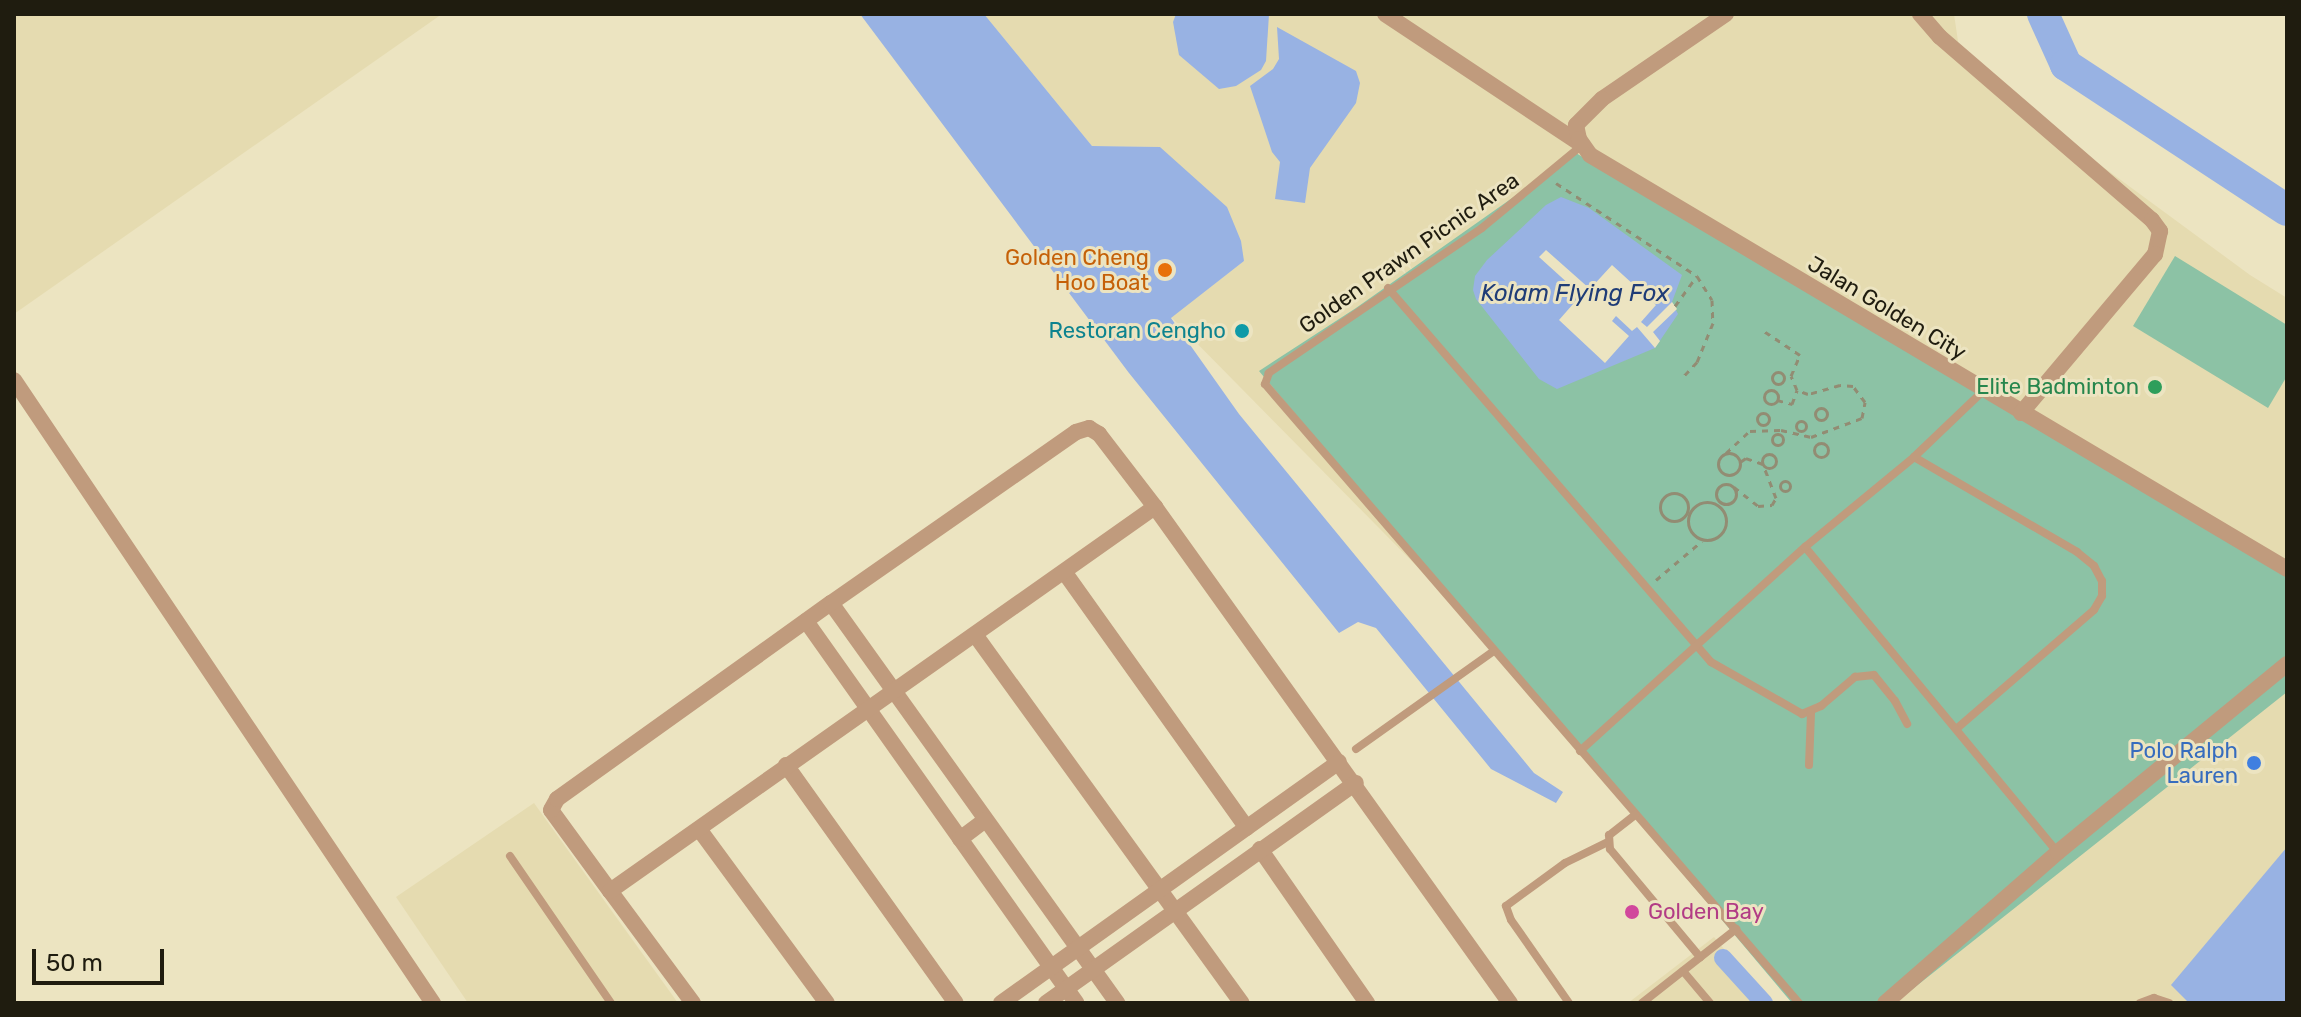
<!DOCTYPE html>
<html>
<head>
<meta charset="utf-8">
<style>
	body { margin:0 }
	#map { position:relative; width:2301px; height:1017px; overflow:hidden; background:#ece4c1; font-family:Rubik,sans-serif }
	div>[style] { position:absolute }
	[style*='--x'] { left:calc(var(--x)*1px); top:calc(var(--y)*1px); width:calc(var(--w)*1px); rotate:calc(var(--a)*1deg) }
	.built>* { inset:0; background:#e5dbb0 }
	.green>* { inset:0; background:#8cc2a5 }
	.water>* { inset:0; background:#98b2e3 }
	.pier>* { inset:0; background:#ece4c1 }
	.canal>* { height:18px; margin:-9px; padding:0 9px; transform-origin:9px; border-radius:9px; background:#98b2e3 }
	.river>* { height:32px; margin:-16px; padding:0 16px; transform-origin:16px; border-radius:16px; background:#98b2e3 }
	.path>* { height:3px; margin-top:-1.5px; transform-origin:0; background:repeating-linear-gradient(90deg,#928c73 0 6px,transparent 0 12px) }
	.path>.ring { margin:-1.5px; padding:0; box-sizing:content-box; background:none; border:3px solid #928c73; border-radius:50% }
	.lane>* { height:8px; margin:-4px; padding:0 4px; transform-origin:4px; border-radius:4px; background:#c09b7d }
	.street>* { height:16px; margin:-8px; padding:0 8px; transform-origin:8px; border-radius:8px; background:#c09b7d }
	.dots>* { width:22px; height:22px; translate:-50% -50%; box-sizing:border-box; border:4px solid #ece4c1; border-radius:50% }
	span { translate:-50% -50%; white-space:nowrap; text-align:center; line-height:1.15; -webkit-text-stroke:6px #ece4c1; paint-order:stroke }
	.street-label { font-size:22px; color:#1f1c0f }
	.food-label { font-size:22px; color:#c56008 }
	.right { translate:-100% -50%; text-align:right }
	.culture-label { font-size:22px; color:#0d838f }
	.leisure-label { font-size:22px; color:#27864d }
	.shop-label { font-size:22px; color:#366cbe }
	.hotel-label { font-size:22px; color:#b23c85 }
	.left { translate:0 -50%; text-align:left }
	.water-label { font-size:24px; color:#1f3c77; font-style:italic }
	.frame { position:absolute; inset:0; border:16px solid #1f1c0f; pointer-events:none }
	.scale { position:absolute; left:32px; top:949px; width:132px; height:36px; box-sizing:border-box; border:4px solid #1f1c0f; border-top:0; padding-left:10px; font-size:24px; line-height:28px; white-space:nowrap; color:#1f1c0f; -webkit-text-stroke:6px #ece4c1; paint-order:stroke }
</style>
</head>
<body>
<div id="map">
	<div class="built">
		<div style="clip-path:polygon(14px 14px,442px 14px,14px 314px)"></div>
		<div style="clip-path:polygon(984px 14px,1954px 14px,1960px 55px,2027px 111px,2250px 275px,2287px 298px,2287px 1003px,1804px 1003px,1588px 740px,1171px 317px,1244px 261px,1160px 147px,1092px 146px)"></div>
		<div style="clip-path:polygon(534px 803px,678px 1003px,468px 1003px,396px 897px)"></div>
		<div style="clip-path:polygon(1714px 937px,1769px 1003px,1628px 1003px)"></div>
	</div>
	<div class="green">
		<div style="clip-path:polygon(1576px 153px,2287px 576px,2287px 692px,1895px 1003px,1792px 1003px,1259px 371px,1356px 308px)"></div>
		<div style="clip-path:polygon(2175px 256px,2287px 325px,2287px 376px,2268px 408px,2133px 326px)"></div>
	</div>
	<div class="water">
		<div style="clip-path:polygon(860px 14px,984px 14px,1092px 146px,1160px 147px,1227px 207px,1241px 241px,1244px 261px,1171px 318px,1239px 414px,1534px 773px,1563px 792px,1556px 803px,1491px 769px,1376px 628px,1358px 622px,1339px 633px,1129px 373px)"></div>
		<div style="clip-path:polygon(1176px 14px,1269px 14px,1266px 61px,1261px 70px,1236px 86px,1219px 89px,1179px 55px,1173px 22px)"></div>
		<div style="clip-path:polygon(1277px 27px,1356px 71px,1360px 83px,1356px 103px,1310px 168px,1305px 203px,1275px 199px,1280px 162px,1272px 152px,1250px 86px,1273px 69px,1279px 59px)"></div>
		<div style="clip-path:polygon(1561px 197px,1589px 208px,1682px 275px,1672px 302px,1678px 314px,1655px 348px,1557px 389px,1539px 379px,1476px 299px,1473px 290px,1475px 276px,1487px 260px,1546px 205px)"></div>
		<div style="clip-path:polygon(2287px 847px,2287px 1003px,2189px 1003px,2171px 985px)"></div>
	</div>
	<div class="pier">
		<div style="clip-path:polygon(1546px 250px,1590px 289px,1612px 265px,1656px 305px,1641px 322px,1647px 327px,1672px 302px,1677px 309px,1653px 332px,1660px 341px,1655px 348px,1637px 327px,1632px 331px,1616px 316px,1612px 321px,1629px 336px,1605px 363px,1559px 320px,1581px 295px,1539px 257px)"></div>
	</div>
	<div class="canal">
		<div style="--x:1723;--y:958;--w:61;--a:47.7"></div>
	</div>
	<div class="river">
		<div style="--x:2043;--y:14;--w:56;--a:65.7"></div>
		<div style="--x:2066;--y:65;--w:264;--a:33.3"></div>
	</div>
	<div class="path">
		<div style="--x:1556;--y:183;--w:169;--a:33.4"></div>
		<div style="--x:1697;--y:276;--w:28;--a:58"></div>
		<div style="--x:1712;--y:300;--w:23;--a:88"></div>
		<div style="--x:1713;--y:323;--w:42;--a:112.3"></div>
		<div style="--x:1697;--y:362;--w:23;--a:133"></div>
		<div style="--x:1675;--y:306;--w:37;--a:-54"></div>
		<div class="ring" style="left:1772px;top:372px;width:9px;height:9px"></div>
		<div class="ring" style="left:1764px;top:390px;width:11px;height:11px"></div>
		<div style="--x:1777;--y:400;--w:16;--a:15"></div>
		<div style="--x:1792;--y:404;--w:15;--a:-70"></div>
		<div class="ring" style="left:1815px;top:408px;width:9px;height:9px"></div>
		<div class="ring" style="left:1757px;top:413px;width:9px;height:9px"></div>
		<div class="ring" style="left:1796px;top:421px;width:7px;height:7px"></div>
		<div class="ring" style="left:1772.5px;top:434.5px;width:8px;height:8px"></div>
		<div class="ring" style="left:1814px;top:443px;width:11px;height:11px"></div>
		<div class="ring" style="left:1718px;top:453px;width:19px;height:19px"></div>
		<div style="--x:1726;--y:453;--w:33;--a:-43"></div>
		<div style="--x:1750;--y:431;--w:31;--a:-2"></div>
		<div style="--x:1781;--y:430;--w:31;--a:13"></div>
		<div style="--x:1811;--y:437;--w:54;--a:-20.4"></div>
		<div style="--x:1862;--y:418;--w:16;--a:-79"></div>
		<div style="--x:1865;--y:402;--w:20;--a:-127"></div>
		<div style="--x:1853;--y:386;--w:13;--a:-176"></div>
		<div style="--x:1840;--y:385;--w:33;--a:164"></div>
		<div style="--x:1808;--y:394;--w:12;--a:-160"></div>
		<div style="--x:1797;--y:390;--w:15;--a:-113"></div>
		<div style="--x:1791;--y:376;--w:23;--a:-67"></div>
		<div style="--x:1800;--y:355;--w:43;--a:-146.3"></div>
		<div class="ring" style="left:1762px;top:454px;width:11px;height:11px"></div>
		<div class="ring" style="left:1780px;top:481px;width:7px;height:7px"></div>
		<div class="ring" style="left:1716px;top:484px;width:17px;height:17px"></div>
		<div style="--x:1734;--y:487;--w:31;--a:38"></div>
		<div style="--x:1758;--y:506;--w:14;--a:-4"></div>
		<div style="--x:1772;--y:505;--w:8;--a:-60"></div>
		<div style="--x:1776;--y:498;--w:36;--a:-111"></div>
		<div style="--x:1763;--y:464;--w:18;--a:-161"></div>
		<div style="--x:1746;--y:458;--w:7;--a:146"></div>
		<div class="ring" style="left:1660px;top:493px;width:25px;height:25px"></div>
		<div class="ring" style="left:1688px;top:502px;width:35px;height:35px"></div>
		<div style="--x:1656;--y:580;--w:60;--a:-40.3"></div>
	</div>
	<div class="lane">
		<div style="--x:1581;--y:146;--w:129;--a:140.4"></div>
		<div style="--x:1482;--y:228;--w:258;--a:145.8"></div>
		<div style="--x:1269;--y:373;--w:12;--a:110"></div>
		<div style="--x:1265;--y:384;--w:818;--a:49.22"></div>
		<div style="--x:1388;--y:288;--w:494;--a:49.2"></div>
		<div style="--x:1711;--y:662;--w:105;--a:29.7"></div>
		<div style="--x:1802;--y:714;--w:21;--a:-23"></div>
		<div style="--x:1821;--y:706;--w:45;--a:-40.5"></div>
		<div style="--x:1855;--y:677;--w:19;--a:-6"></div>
		<div style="--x:1874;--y:675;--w:33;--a:51"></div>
		<div style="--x:1895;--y:701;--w:26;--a:62"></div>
		<div style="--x:1914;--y:457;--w:189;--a:30.2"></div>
		<div style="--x:2077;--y:552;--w:22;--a:39"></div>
		<div style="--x:2094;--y:566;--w:17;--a:62"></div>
		<div style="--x:2102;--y:581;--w:15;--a:90"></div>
		<div style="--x:2102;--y:596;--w:16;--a:120"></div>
		<div style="--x:2094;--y:610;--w:182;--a:139.2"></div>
		<div style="--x:1805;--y:547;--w:396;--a:50.4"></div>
		<div style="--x:1356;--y:749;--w:169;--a:-35.4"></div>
		<div style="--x:1580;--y:751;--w:304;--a:-42.2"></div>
		<div style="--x:1805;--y:547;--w:141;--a:-39.5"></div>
		<div style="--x:1914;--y:457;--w:95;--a:-43.7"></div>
		<div style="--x:1809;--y:765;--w:53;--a:-87.8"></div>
		<div style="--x:1635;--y:815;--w:33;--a:142"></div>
		<div style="--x:1609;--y:835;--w:14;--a:86"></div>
		<div style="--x:1610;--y:849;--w:141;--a:50.2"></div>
		<div style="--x:510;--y:856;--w:178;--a:55.5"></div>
		<div style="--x:1683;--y:971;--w:42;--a:49.8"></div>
		<div style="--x:1569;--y:1003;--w:101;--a:-124.9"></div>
		<div style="--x:1511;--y:920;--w:15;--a:-110"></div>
		<div style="--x:1506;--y:906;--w:73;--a:-36.1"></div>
		<div style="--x:1565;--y:863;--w:48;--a:-26"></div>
		<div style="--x:1642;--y:1003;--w:120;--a:-38.2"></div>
		<div style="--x:2140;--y:1003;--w:15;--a:-20"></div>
		<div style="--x:2154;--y:998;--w:16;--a:18"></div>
	</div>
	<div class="street">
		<div style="--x:1385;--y:14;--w:237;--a:33.6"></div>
		<div style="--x:1726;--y:14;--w:150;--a:145.6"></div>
		<div style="--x:1602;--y:99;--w:37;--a:135"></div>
		<div style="--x:1576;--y:125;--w:14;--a:78"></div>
		<div style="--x:1579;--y:139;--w:19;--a:55"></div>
		<div style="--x:1590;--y:155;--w:811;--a:30.71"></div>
		<div style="--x:1920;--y:14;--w:30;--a:49"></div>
		<div style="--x:1940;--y:37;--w:280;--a:40.8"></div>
		<div style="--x:2152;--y:220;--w:14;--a:54"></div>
		<div style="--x:2160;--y:231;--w:24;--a:102"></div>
		<div style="--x:2155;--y:254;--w:208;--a:130.1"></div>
		<div style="--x:14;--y:380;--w:751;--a:56.08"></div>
		<div style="--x:1065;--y:573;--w:313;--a:54.5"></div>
		<div style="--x:831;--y:603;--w:492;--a:54.4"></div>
		<div style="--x:806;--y:621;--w:468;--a:54.7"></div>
		<div style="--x:976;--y:636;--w:453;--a:54.1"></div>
		<div style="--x:786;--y:765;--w:292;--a:54.5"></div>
		<div style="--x:699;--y:829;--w:216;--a:53.7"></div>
		<div style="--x:960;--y:839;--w:31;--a:-37"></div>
		<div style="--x:1260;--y:849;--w:188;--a:55.2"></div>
		<div style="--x:610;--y:891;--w:100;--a:-126.1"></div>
		<div style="--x:551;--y:810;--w:13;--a:-61"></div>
		<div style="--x:557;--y:799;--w:337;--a:-35.6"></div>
		<div style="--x:831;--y:603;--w:299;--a:-34.9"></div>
		<div style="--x:1076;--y:432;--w:14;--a:-17"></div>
		<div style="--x:1089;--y:428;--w:12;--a:31"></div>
		<div style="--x:1099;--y:434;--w:92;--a:52.5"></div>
		<div style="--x:1155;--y:507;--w:610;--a:54.41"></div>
		<div style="--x:693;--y:1003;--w:139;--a:-126.5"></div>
		<div style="--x:610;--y:891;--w:667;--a:-35.17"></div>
		<div style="--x:1001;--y:1003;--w:415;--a:-35.5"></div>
		<div style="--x:1046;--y:1003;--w:380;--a:-35.4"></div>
		<div style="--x:1885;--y:1003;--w:230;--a:-41.1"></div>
		<div style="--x:2058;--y:852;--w:296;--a:-39.4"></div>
	</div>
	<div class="dots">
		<div style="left:1165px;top:270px;background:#e8710a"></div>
		<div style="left:1242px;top:331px;background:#0f9aa8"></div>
		<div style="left:2155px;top:387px;background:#2e9e5b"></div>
		<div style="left:2254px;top:763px;background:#3f7fe0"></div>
		<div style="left:1632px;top:912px;background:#d1479c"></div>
	</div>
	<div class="street-label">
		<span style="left:1409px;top:253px;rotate:-35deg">Golden Prawn Picnic Area</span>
		<span style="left:1887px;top:308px;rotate:31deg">Jalan Golden City</span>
	</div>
	<div class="food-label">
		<span class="right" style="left:1149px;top:270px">Golden Cheng<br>Hoo Boat</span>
	</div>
	<div class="culture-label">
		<span class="right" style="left:1226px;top:331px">Restoran Cengho</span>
	</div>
	<div class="leisure-label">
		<span class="right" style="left:2139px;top:387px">Elite Badminton</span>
	</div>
	<div class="shop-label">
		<span class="right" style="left:2238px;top:763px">Polo Ralph<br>Lauren</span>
	</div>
	<div class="hotel-label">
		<span class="left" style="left:1648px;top:912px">Golden Bay</span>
	</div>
	<div class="water-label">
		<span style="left:1575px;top:294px">Kolam Flying Fox</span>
	</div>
	<div class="frame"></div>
	<div class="scale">50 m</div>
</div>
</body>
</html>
